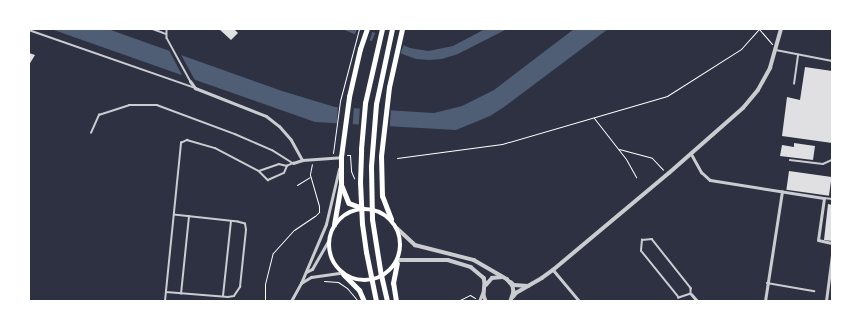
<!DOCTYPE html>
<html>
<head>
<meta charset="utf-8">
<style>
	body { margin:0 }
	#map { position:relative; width:861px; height:330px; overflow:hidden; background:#2d3142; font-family:"Noto Sans",sans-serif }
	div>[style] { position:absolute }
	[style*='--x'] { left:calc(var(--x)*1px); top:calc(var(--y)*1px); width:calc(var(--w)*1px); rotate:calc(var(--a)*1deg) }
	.water>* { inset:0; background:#4f5d75 }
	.pier>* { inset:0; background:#2d3142; transform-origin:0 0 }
	.building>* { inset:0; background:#e0e0e3; transform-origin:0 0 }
	.path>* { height:1px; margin:-0.5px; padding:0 0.5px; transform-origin:0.5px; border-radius:0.5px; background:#fff }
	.service>* { height:1.5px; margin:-0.75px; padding:0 0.75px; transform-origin:0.75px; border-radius:0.75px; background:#caccd0 }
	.minor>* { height:3px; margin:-1.5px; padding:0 1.5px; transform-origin:1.5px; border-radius:1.5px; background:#caccd0 }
	.tertiary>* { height:3.5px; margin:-1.75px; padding:0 1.75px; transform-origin:1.75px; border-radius:1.75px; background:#caccd0 }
	.primary>* { height:4.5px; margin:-2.25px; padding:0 2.25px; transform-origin:2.25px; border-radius:2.25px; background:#fff }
	.primary>.ring { margin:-2.25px; padding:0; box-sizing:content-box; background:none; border:4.5px solid #fff; border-radius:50% }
	.trunk>* { height:5px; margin:-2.5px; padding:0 2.5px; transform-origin:2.5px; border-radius:2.5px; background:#fff }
	span { translate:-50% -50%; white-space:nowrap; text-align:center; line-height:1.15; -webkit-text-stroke:3.5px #fff; paint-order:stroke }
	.frame { position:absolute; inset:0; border:30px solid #fff; pointer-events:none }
</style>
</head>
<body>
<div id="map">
	<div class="water">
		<div style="clip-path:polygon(51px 29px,108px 29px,282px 91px,335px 107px,434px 113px,462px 106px,494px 90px,574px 29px,608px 29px,504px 107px,490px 116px,456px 130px,315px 122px)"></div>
		<div style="clip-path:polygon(342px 29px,366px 29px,410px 48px,428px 51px,453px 46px,485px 29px,507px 29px,458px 54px,442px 59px,429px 60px,416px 59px,405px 55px)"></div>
	</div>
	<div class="pier">
		<div style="clip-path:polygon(357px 29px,373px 30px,369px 42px,354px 37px)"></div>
		<div style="left:376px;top:31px;width:31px;height:14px;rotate:22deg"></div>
		<div style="clip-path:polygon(169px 50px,180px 53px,196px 82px,184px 79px)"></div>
		<div style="left:338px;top:105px;width:16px;height:20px;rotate:4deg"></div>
		<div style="left:360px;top:107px;width:31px;height:20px;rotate:4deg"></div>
	</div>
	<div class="building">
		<div style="clip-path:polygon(219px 29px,234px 29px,238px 33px,231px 40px)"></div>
		<div style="clip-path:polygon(29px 53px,35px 55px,29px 65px)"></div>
		<div style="clip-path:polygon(805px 67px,832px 71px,832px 143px,782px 136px,787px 97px,800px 100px)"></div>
		<div style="clip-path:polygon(794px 143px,815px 146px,813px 160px,780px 156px,782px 145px,794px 147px)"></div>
		<div style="left:789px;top:171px;width:43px;height:19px;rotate:8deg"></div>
		<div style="clip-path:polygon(828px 204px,832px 205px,832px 241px,824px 240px)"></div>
	</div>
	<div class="path">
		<div style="--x:594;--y:118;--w:52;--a:52"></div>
		<div style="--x:626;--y:159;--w:21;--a:61"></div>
		<div style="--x:619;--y:149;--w:34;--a:15"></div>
		<div style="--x:652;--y:158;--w:16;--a:47"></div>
		<div style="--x:333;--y:153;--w:52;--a:-82.3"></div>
		<div style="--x:340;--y:101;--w:74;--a:-75.2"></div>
		<div style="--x:347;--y:155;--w:3;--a:0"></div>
		<div style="--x:350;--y:155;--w:16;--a:86"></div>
		<div style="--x:351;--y:171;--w:8;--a:67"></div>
		<div style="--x:397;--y:158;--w:106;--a:-7.6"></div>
		<div style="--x:502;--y:144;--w:172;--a:-16.2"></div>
		<div style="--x:667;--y:96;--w:88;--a:-32.4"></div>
		<div style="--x:741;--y:49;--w:27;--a:-48"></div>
		<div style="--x:759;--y:29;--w:20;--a:49"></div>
		<div style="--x:297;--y:185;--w:15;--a:-32"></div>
		<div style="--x:324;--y:281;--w:14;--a:4"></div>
		<div style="--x:338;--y:282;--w:11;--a:34"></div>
		<div style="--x:347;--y:288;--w:16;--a:50"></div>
		<div style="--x:265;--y:301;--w:17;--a:-90"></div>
		<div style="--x:265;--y:284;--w:32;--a:-76"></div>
		<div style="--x:273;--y:253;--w:31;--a:-48"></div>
		<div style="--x:294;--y:230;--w:25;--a:-34"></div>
		<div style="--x:315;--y:216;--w:6;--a:-45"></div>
		<div style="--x:319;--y:212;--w:6;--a:-90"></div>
		<div style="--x:319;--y:206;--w:33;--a:-106"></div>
		<div style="--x:310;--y:174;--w:10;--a:-79"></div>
		<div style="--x:458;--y:301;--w:13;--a:-27"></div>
		<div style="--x:470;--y:295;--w:6;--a:31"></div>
	</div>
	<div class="service">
		<div style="--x:153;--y:29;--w:14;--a:21"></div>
		<div style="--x:29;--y:30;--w:174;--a:19.2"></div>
		<div style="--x:167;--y:30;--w:8;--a:90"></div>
		<div style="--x:167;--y:38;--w:48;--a:61.3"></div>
		<div style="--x:776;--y:50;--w:57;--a:11.1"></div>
		<div style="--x:794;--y:84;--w:29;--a:-82"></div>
		<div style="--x:91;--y:133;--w:20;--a:-66"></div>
		<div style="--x:99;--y:115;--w:32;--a:-18"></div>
		<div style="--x:129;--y:105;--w:28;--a:0"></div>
		<div style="--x:157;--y:105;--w:83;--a:20.4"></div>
		<div style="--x:235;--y:134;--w:40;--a:23.4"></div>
		<div style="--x:272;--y:150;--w:25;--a:32"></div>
		<div style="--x:790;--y:160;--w:33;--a:7"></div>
		<div style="--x:823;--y:164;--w:10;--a:-24"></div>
		<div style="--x:259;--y:171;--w:21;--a:-19"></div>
		<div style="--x:279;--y:164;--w:8;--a:14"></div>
		<div style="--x:287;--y:166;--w:7;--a:-27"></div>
		<div style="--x:824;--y:198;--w:8;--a:7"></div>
		<div style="--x:652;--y:239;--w:63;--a:51.5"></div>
		<div style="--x:691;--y:288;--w:6;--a:90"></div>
		<div style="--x:691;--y:294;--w:13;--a:162"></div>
		<div style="--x:679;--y:298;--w:60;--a:-129"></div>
		<div style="--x:641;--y:251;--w:11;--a:-85"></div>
		<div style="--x:642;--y:240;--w:10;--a:-6"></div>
		<div style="--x:767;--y:283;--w:48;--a:9.7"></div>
		<div style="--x:166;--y:292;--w:62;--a:4.6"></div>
		<div style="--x:228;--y:297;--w:6;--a:-9"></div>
		<div style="--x:234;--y:296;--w:11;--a:-56"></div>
		<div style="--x:240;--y:287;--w:57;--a:-84"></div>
		<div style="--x:246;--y:230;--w:6;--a:-99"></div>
		<div style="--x:245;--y:224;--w:7;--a:-164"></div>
		<div style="--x:238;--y:222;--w:64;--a:-173.8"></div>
		<div style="--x:181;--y:294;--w:78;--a:-84.1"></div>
		<div style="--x:223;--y:296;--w:75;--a:-83.9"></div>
		<div style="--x:165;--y:301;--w:159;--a:-84.2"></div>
		<div style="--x:181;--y:143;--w:7;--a:-27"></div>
		<div style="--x:187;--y:140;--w:29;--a:16"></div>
		<div style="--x:215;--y:148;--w:50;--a:27.6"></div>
		<div style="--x:259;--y:171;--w:13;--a:45"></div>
		<div style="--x:268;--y:180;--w:17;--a:-24"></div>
		<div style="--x:284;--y:173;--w:8;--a:-67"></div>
	</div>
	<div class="minor">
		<div style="--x:190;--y:81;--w:9;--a:54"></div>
		<div style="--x:195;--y:88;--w:76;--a:21.5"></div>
		<div style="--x:266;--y:116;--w:16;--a:38"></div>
		<div style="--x:279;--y:126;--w:18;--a:49"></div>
		<div style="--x:291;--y:140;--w:23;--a:61"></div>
		<div style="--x:691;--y:154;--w:21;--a:61"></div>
		<div style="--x:701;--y:172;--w:12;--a:42"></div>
		<div style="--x:710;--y:180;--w:115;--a:9"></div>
		<div style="--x:824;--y:198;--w:42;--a:98.1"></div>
		<div style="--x:818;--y:240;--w:14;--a:12"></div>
		<div style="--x:293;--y:163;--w:9;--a:-18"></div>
		<div style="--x:302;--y:160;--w:39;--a:-4"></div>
		<div style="--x:553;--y:270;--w:40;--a:50"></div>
		<div style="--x:306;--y:272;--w:7;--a:-27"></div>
		<div style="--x:312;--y:269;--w:34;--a:-60"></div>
		<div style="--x:301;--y:283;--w:12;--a:-31"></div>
		<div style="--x:311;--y:277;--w:30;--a:-8"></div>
		<div style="--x:691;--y:294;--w:9;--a:49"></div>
		<div style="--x:291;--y:301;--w:21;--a:-61"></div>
		<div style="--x:301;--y:283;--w:64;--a:-67"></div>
		<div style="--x:326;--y:224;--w:57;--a:-76.7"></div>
		<div style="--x:479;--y:301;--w:11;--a:-68"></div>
		<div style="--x:765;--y:301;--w:111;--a:-81.2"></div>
		<div style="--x:826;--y:301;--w:46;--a:-82.6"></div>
	</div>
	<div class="tertiary">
		<div style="--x:397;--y:228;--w:25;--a:43"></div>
		<div style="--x:415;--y:245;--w:61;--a:14.3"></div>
		<div style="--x:474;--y:260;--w:38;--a:30"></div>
		<div style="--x:507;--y:279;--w:9;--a:49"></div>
		<div style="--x:513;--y:286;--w:6;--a:81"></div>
		<div style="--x:514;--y:292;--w:9;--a:108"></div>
		<div style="--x:399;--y:260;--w:49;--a:0"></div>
		<div style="--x:448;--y:260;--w:24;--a:17"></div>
		<div style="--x:471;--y:267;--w:17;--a:40"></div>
		<div style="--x:484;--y:278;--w:4;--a:76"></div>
		<div style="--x:485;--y:282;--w:14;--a:94"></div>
		<div style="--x:484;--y:296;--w:5;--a:68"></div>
		<div style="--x:511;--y:282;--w:4;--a:45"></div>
		<div style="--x:514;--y:285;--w:14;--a:4"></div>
		<div style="--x:486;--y:285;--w:9;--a:-49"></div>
		<div style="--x:492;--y:278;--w:10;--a:-6"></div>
		<div style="--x:513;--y:297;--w:5;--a:-53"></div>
		<div style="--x:516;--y:293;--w:30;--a:-30"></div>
		<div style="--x:542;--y:278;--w:14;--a:-36"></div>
		<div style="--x:553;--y:270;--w:151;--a:-39.9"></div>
		<div style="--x:669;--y:173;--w:98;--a:-41.3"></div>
		<div style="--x:743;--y:108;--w:23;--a:-50"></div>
		<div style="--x:758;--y:90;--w:25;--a:-61"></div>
		<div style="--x:770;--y:68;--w:41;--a:-74.2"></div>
	</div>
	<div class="primary">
		<div style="--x:342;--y:186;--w:18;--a:68"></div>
		<div style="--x:349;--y:203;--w:14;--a:21"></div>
		<div class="ring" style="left:329px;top:209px;width:67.5px;height:67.5px"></div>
		<div style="--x:334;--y:225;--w:42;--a:-80.3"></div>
		<div style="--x:341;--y:184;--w:27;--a:-90"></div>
		<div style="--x:341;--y:157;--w:61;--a:-82.4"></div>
		<div style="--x:349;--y:97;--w:49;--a:-77.1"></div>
		<div style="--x:360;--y:49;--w:21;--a:-71"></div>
	</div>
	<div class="trunk">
		<div style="--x:391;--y:219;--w:25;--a:-111"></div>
		<div style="--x:382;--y:196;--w:40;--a:-91.4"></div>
		<div style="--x:381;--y:156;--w:69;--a:-83.4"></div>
		<div style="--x:389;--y:87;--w:59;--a:-77.4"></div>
		<div style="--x:343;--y:274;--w:23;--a:45"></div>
		<div style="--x:359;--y:290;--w:12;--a:66"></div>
		<div style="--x:376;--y:301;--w:50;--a:-101.5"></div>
		<div style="--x:366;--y:252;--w:28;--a:-98"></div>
		<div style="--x:362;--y:224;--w:42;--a:-92.7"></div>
		<div style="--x:360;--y:182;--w:33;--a:-88"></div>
		<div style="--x:361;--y:149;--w:46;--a:-85"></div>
		<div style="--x:365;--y:103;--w:76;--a:-77.1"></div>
		<div style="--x:387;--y:301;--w:26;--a:-103"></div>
		<div style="--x:381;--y:276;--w:58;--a:-99"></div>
		<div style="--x:372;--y:219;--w:53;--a:-91.1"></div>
		<div style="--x:371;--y:166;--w:62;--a:-85.4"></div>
		<div style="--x:376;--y:104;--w:77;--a:-78"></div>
		<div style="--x:396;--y:301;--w:18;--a:-99"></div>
		<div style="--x:393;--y:283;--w:20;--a:-79"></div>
	</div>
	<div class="frame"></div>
</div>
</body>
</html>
